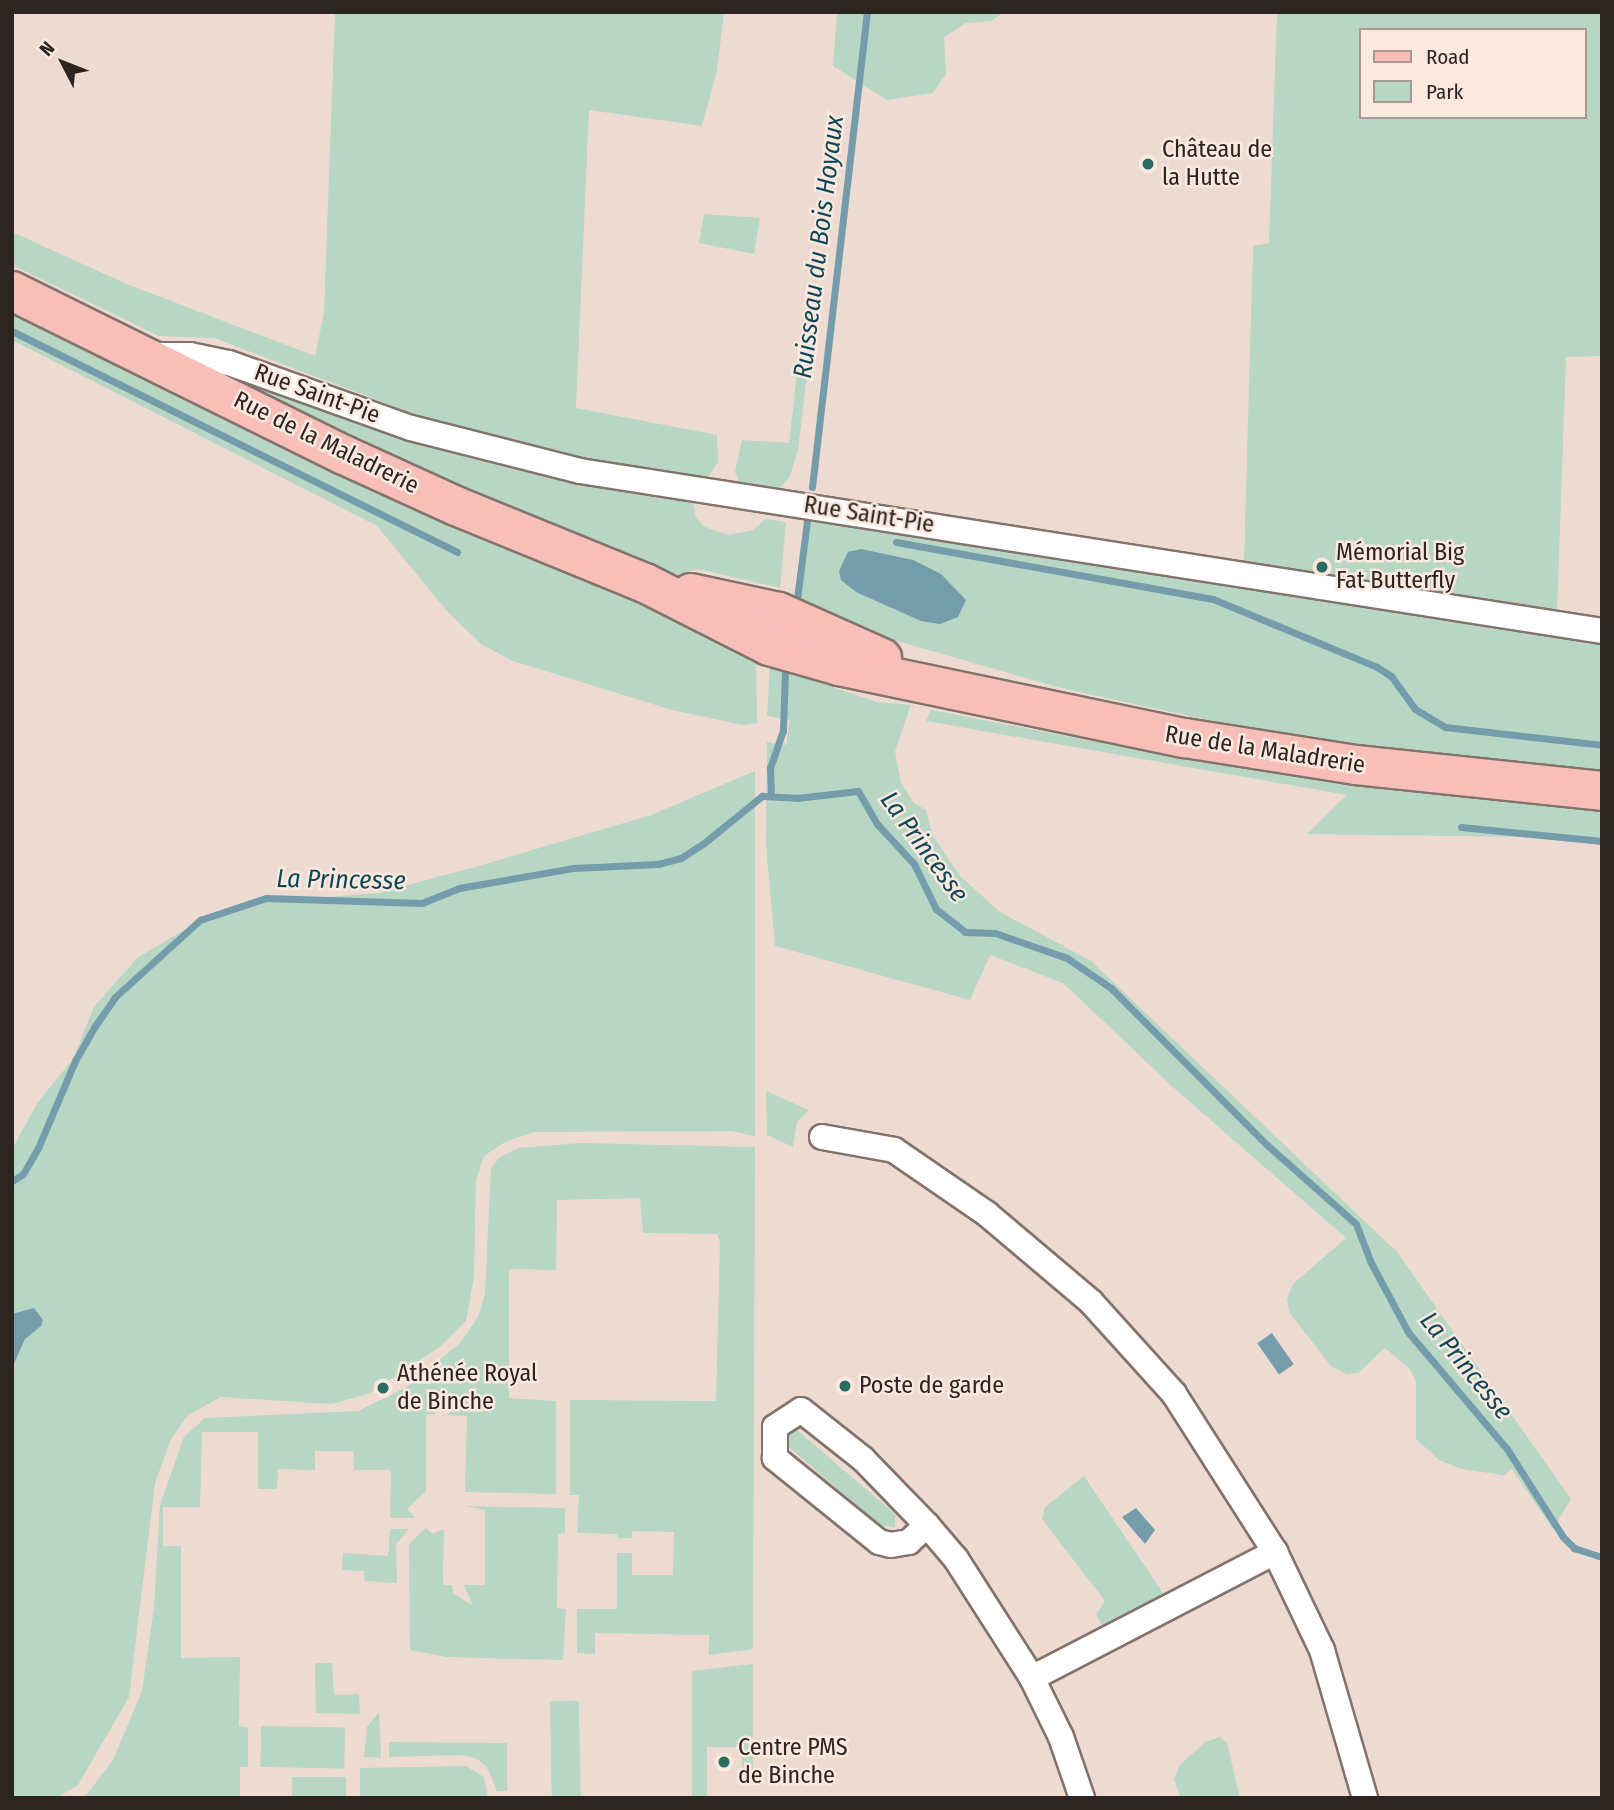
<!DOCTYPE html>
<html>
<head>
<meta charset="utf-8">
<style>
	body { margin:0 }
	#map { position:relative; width:1614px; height:1810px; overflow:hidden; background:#eddbd2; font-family:"Fira Sans Condensed",sans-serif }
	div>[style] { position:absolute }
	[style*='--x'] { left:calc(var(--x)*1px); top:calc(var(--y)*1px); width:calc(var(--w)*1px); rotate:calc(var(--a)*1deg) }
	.green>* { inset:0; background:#b7d6c3; transform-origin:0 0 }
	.water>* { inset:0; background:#749cab; transform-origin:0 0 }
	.stream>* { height:7px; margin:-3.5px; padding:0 3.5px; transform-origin:3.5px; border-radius:3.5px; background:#749cab }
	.roads { filter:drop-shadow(2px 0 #83736b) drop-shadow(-2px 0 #83736b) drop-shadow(0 2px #83736b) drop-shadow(0 -2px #83736b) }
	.minor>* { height:24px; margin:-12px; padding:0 12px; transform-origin:12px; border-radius:12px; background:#fff }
	.primary>* { height:38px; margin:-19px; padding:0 19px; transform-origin:19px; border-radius:19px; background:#f8bfb9 }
	.dots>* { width:19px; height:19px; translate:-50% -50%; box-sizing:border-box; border:4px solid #fbe8df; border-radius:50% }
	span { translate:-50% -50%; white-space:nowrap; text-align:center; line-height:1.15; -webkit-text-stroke:5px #fbe8df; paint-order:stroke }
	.poi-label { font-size:24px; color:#2c2522 }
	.left { translate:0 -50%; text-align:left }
	.street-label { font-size:24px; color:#2c2522 }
	.water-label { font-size:26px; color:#0e4858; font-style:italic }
	.frame { position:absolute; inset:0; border:14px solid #2c2522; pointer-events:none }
	.legend { position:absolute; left:1359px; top:28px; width:228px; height:91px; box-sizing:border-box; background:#fbe8df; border:2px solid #a89a93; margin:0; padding:9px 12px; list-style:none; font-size:21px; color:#2c2522 }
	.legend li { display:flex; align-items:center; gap:14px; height:35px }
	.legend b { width:35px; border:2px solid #a89a93 }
	.north { position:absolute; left:28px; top:28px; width:70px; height:70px; -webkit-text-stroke:5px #fbe8df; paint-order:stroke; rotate:312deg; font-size:19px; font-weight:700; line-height:28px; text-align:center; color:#2c2522 }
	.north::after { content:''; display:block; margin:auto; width:24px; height:32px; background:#2c2522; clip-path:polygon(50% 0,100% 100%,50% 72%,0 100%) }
</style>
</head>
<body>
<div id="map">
	<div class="green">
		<div style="clip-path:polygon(335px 12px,724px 12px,717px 71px,702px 126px,589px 110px,576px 408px,717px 435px,718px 462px,708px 477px,578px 458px,449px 427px,214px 338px,159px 336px,12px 265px,12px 232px,129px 285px,315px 356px,324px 313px)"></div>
		<div style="clip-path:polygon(837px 12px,1004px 12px,991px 21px,966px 23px,944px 37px,946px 74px,933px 93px,887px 100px,833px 66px)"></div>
		<div style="clip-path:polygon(evenodd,1277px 12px,1602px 12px,1602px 356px,1566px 357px,1557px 613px,1244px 561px,1253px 246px,1269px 243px,1277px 12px,1360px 30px,1584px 30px,1584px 117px,1360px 117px,1360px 30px)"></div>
		<div style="clip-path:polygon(704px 214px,760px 218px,754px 254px,699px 243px)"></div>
		<div style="clip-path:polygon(805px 305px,815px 306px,798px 450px,790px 476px,780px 488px,740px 484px,735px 472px,742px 440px,789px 443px)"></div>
		<div style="clip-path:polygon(12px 313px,365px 487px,756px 654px,757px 723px,743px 725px,672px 710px,513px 661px,481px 644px,447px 611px,377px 526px,12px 340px)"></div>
		<div style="clip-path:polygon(216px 369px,469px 458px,549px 478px,652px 490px,693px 502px,696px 518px,705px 527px,728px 535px,753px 530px,765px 519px,786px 522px,780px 588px,698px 569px,677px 575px,534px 521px,414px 468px)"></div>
		<div style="clip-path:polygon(811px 515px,1602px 640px,1602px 773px,1304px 741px,1057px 687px,897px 641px,796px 606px)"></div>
		<div style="clip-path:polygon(770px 666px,877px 702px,911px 705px,895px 751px,901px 783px,914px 803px,926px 810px,933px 836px,960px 876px,1000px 912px,1091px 961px,1397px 1252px,1571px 1499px,1553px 1529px,1512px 1469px,1504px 1475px,1461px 1469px,1439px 1460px,1416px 1439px,1416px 1381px,1410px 1369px,1385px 1348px,1358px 1373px,1347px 1374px,1331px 1366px,1289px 1312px,1287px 1299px,1293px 1284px,1346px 1238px,1174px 1088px,1063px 983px,990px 955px,970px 1000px,775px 946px,766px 845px,767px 742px,786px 745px,790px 720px,767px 716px)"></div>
		<div style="clip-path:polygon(931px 710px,1171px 756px,1514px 801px,1602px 808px,1602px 844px,1525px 837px,1307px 834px,1347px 795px,926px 721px)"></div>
		<div style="clip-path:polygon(755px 771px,755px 1136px,732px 1131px,534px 1132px,505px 1142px,484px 1156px,476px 1180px,474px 1277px,466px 1321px,441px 1346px,370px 1393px,332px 1404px,221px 1397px,188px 1415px,171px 1439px,155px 1483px,129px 1697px,78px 1785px,56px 1798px,12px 1798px,12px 1149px,38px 1102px,73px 1059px,94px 1007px,137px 958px,179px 933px,256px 903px,378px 893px,475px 867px,651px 815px)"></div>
		<div style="clip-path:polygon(766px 1091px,809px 1110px,797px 1122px,793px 1147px,767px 1135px)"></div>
		<div style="clip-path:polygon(580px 1143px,755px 1147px,753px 1649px,709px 1655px,709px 1635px,595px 1633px,595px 1654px,577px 1653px,577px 1609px,617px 1609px,617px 1553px,632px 1553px,632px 1575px,673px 1575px,674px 1532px,632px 1531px,632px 1538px,617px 1538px,617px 1534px,577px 1533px,579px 1495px,570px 1495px,570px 1400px,716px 1401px,720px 1243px,717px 1234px,643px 1233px,640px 1198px,557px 1200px,556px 1270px,509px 1269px,509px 1398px,556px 1401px,556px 1494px,465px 1492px,467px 1416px,448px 1415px,456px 1394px,448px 1394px,435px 1406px,435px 1414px,426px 1415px,426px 1491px,407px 1509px,416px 1518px,390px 1518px,391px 1470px,354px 1470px,353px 1451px,315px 1451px,315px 1470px,278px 1469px,277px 1489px,258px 1489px,258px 1432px,202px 1432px,200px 1507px,163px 1507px,163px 1546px,181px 1546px,181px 1658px,240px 1657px,239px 1726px,248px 1727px,248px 1767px,240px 1767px,240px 1798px,84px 1798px,113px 1760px,142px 1691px,154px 1608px,160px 1505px,184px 1437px,205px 1418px,358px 1411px,407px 1387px,460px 1343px,478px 1317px,485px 1294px,491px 1168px,500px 1157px,519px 1148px)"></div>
		<div style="clip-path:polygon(797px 1430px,895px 1514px,895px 1527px,880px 1526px,788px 1446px,784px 1433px)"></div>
		<div style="clip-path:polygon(1084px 1476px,1171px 1605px,1109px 1637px,1096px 1614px,1105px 1601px,1042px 1519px,1045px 1507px)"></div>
		<div style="clip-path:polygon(465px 1506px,565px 1508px,565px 1533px,558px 1534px,557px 1608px,566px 1609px,563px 1660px,447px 1657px,410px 1650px,409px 1544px,426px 1528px,432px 1534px,444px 1529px,443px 1585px,452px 1585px,453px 1593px,473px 1606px,464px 1585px,485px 1585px,485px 1510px)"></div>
		<div style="clip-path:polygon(390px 1529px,409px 1529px,396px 1544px,397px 1583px,365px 1581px,364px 1571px,342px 1570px,343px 1553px,388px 1556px)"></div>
		<div style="clip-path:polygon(315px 1663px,332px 1663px,334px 1695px,359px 1694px,360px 1714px,316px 1713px)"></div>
		<div style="clip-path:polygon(753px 1664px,753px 1777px,742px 1777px,742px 1747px,707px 1747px,707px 1798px,692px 1798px,692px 1671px)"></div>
		<div style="left:579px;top:1701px;width:97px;height:29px;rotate:89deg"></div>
		<div style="clip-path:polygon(379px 1712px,381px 1758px,364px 1757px,367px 1727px)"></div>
		<div style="left:261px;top:1726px;width:84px;height:41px;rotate:1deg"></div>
		<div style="clip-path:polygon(1220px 1737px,1227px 1743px,1240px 1798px,1181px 1798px,1174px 1779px,1179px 1766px,1205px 1742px)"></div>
		<div style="clip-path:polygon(389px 1742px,507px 1743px,507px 1791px,497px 1791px,487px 1767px,477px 1759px,463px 1755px,389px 1757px)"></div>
		<div style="clip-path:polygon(466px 1766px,484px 1777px,488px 1798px,360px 1798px,360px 1768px)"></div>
		<div style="left:292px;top:1777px;width:54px;height:21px"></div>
	</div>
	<div class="water">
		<div style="clip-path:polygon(861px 549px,913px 560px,941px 574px,966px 600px,958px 617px,940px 624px,921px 621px,856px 592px,841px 580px,839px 571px,848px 552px)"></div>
		<div style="clip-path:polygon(34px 1308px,43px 1320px,41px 1326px,25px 1339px,12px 1368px,12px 1314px)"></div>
		<div style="left:1272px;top:1333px;width:38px;height:18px;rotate:55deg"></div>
		<div style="clip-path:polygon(1136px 1508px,1155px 1530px,1145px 1544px,1122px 1517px)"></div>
	</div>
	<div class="stream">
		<div style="--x:12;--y:331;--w:497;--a:26.4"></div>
		<div style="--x:812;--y:487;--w:478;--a:-83.4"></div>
		<div style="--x:896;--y:542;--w:322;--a:10.2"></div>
		<div style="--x:1213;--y:599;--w:178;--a:22.5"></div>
		<div style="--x:1377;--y:667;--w:17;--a:33"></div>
		<div style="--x:1391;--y:676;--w:41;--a:54"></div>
		<div style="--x:1415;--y:709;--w:35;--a:31"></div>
		<div style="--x:1445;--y:727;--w:158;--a:6.5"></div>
		<div style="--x:797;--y:599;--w:79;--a:-82.7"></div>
		<div style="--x:771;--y:796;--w:28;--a:-92"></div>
		<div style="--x:770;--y:768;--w:39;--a:-71"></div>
		<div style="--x:783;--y:731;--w:60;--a:-88.1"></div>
		<div style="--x:1461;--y:827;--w:142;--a:5.7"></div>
		<div style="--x:12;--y:1181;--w:13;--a:-32"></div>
		<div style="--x:23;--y:1174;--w:30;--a:-60"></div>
		<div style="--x:38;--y:1148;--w:95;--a:-67"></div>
		<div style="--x:75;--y:1061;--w:40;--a:-60.3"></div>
		<div style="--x:95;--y:1026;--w:35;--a:-55"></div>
		<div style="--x:115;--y:997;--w:115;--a:-42.2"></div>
		<div style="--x:200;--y:920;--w:70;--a:-18.4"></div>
		<div style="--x:266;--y:898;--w:156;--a:1.8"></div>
		<div style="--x:422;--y:903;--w:40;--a:-22"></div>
		<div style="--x:459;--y:888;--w:117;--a:-9.9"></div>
		<div style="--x:574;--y:868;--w:84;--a:-2.7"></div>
		<div style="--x:658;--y:864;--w:24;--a:-15"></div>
		<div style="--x:681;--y:858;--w:27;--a:-33"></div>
		<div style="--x:704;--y:843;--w:75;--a:-39"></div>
		<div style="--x:762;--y:796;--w:35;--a:3"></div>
		<div style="--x:797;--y:798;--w:61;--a:-6.5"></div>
		<div style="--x:858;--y:791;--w:39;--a:60"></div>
		<div style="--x:878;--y:825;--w:53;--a:47.3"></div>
		<div style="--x:914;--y:864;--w:50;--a:63.9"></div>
		<div style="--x:936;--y:909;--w:37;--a:38"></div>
		<div style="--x:965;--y:932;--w:30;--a:2"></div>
		<div style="--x:995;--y:933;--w:76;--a:19.1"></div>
		<div style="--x:1067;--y:958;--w:53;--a:34.3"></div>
		<div style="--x:1111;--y:988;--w:220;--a:45.2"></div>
		<div style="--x:1266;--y:1144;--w:120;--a:41.6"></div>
		<div style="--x:1356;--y:1224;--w:40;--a:69"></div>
		<div style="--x:1370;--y:1261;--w:81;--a:61.8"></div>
		<div style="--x:1408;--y:1332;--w:153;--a:49.8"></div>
		<div style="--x:1507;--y:1449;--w:104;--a:57.5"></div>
		<div style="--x:1563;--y:1537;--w:16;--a:45"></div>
		<div style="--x:1574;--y:1548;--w:29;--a:18"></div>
	</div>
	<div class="roads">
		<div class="minor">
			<div style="--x:152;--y:355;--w:38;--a:0"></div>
			<div style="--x:190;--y:355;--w:40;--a:12"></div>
			<div style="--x:229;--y:363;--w:193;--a:19.7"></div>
			<div style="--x:411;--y:428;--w:174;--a:14.3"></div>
			<div style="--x:580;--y:471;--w:1034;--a:8.9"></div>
			<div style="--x:822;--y:1137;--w:73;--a:10.2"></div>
			<div style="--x:894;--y:1150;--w:113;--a:34.5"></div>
			<div style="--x:987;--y:1214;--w:136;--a:40.2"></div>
			<div style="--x:1091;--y:1302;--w:124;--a:47.9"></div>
			<div style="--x:1174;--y:1394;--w:188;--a:57.4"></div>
			<div style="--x:1275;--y:1552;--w:109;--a:64.4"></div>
			<div style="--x:1322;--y:1650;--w:154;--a:73.8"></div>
			<div style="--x:927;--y:1525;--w:25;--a:137"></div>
			<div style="--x:909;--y:1542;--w:18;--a:171"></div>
			<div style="--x:891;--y:1545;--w:12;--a:-166"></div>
			<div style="--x:879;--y:1542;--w:134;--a:-141.1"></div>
			<div style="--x:775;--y:1458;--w:31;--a:-90"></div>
			<div style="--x:775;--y:1427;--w:31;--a:-33"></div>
			<div style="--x:801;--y:1410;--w:79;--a:38.3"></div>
			<div style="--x:863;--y:1459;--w:92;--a:45.9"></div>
			<div style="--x:927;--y:1525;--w:45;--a:49.5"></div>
			<div style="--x:956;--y:1559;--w:141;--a:57.4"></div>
			<div style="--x:1032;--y:1678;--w:66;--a:63.8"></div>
			<div style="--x:1061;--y:1737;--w:65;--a:71"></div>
			<div style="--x:1032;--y:1678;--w:274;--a:-27.4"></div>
		</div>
		<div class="primary">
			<div style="--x:12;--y:291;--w:370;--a:26.3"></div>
			<div style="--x:344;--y:455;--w:123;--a:24.5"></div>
			<div style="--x:456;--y:506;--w:204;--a:22.2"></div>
			<div style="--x:645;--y:583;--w:139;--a:26.9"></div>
			<div style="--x:769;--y:646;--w:73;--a:15.9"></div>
			<div style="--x:839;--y:666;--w:353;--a:11.8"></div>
			<div style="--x:1185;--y:738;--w:173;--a:9"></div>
			<div style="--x:1356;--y:765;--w:247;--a:6"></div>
			<div style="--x:691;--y:593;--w:90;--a:12.2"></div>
			<div style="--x:779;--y:612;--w:113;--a:24.1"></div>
		</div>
	</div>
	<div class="dots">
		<div style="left:1148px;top:164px;background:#286d60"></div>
		<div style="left:1322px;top:567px;background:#286d60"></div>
		<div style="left:845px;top:1386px;background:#286d60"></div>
		<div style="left:383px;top:1388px;background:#286d60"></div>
		<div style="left:724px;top:1762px;background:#286d60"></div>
	</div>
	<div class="poi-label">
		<span class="left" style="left:1162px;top:164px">Château de<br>la Hutte</span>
		<span class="left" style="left:1336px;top:567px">Mémorial Big<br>Fat Butterfly</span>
		<span class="left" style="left:397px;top:1388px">Athénée Royal<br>de Binche</span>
		<span class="left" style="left:859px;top:1386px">Poste de garde</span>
		<span class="left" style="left:738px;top:1762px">Centre PMS<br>de Binche</span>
	</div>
	<div class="street-label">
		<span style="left:317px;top:394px;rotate:20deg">Rue Saint-Pie</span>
		<span style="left:326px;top:443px;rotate:26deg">Rue de la Maladrerie</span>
		<span style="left:869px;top:515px;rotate:9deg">Rue Saint-Pie</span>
		<span style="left:1265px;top:750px;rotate:9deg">Rue de la Maladrerie</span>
	</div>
	<div class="water-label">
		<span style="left:819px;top:247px;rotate:-83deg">Ruisseau du Bois Hoyaux</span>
		<span style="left:924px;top:847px;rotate:54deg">La Princesse</span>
		<span style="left:341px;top:880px;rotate:1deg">La Princesse</span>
		<span style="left:1466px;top:1366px;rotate:51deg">La Princesse</span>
	</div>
	<div class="frame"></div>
	<ul class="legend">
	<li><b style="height:9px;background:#f8bfb9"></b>Road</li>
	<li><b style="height:19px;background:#b7d6c3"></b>Park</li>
	</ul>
	<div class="north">N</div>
</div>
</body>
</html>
